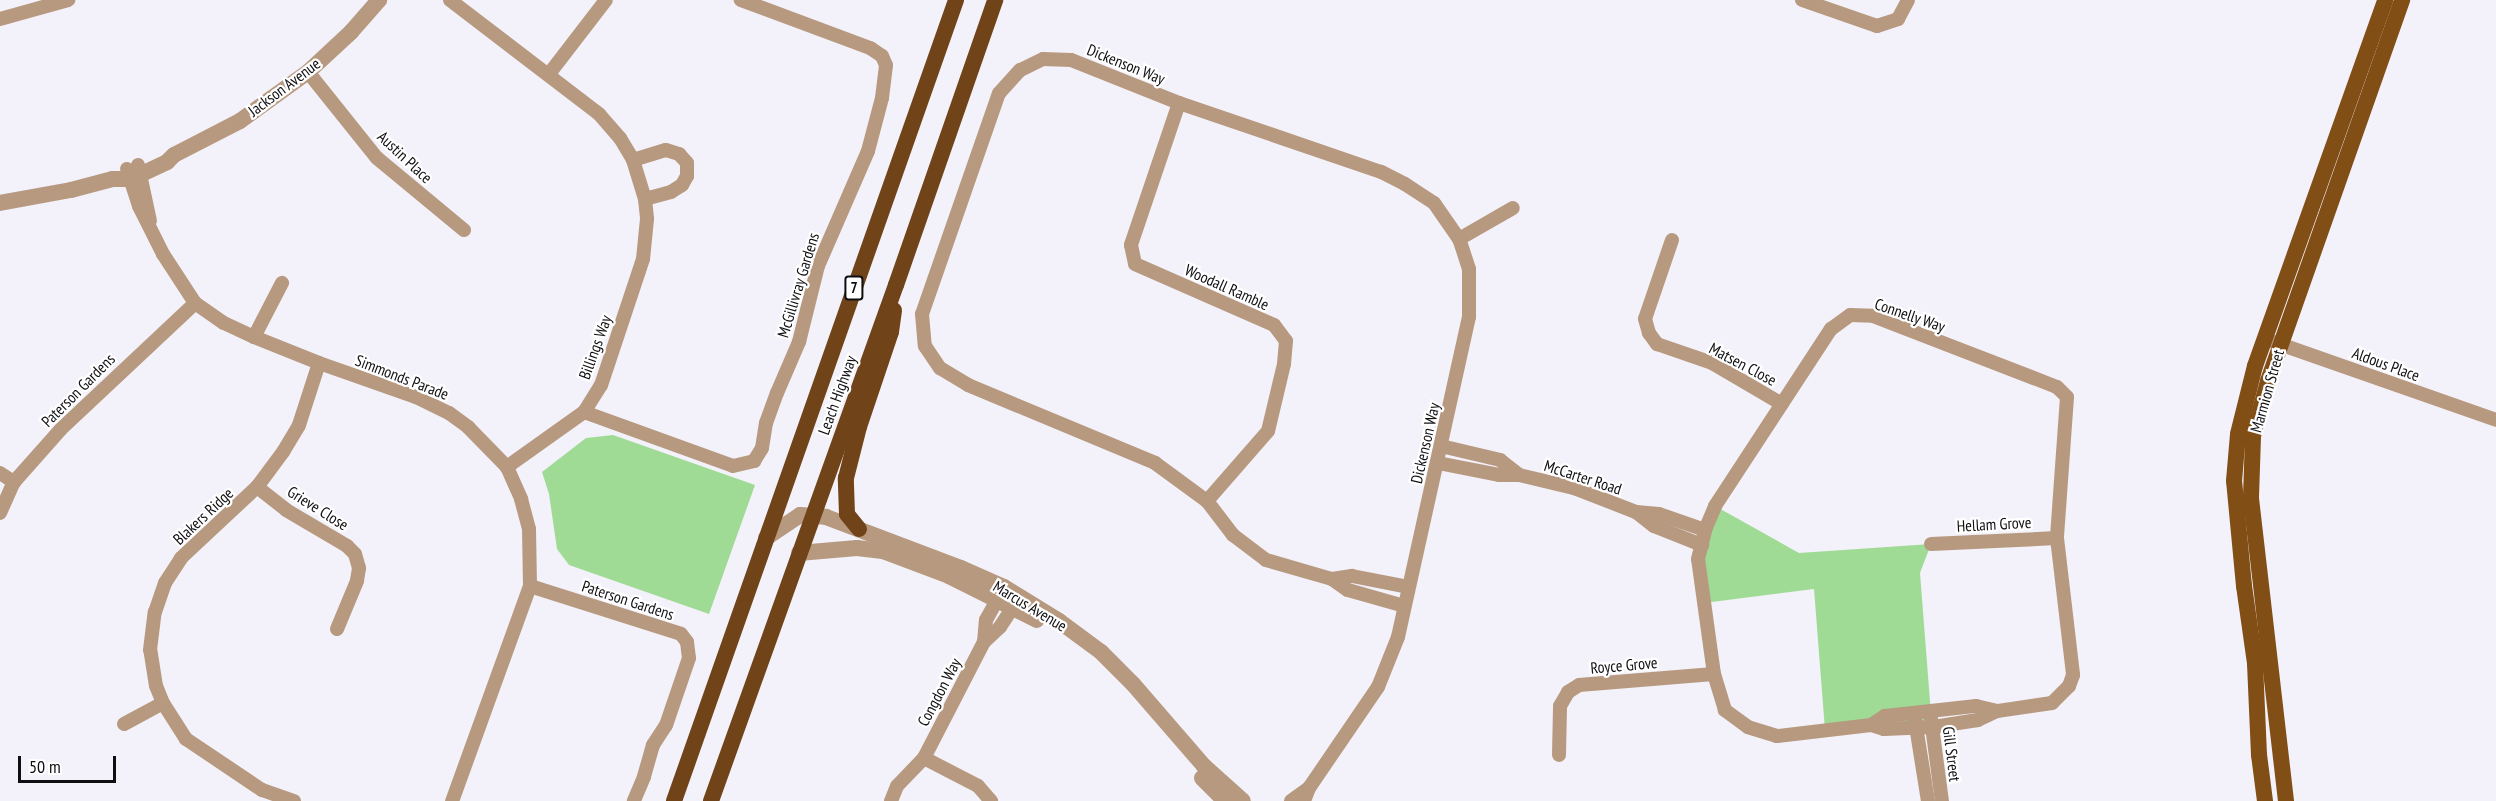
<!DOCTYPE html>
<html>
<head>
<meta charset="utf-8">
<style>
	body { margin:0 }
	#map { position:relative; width:2496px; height:801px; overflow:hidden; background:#f3f1fa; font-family:"PT Sans Narrow",sans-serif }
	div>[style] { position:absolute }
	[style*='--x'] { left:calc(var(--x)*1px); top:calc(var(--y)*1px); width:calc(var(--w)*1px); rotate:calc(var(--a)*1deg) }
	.green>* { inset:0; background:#a0db96 }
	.minor>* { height:14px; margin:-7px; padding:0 7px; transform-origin:7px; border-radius:7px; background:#b7997f }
	.tertiary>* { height:16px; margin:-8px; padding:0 8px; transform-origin:8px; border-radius:8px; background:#b7997f }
	.primary>* { height:16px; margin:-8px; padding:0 8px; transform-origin:8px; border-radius:8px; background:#814e16 }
	.trunk>* { height:16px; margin:-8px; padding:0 8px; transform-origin:8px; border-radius:8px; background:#704418 }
	span { translate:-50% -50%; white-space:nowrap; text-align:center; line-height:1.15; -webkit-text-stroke:4.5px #fff; paint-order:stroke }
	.shield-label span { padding:2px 4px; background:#fff; border:2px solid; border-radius:4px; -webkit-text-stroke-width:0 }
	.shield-label { font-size:15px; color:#0f0f12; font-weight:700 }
	.street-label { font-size:16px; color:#0f0f12 }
	.scale { position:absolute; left:18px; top:756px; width:98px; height:27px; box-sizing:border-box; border:3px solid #0f0f12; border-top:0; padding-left:8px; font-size:18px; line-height:21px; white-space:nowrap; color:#0f0f12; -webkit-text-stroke:4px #fff; paint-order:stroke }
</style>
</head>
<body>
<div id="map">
	<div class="green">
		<div style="clip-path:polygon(613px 435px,755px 485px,709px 614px,569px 565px,557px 549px,549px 494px,542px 472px,586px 438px)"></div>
		<div style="clip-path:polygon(1715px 506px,1799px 553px,1931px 544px,1920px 573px,1932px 727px,1825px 730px,1814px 589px,1704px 603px,1705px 530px)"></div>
	</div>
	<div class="minor">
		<div style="--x:450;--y:0;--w:188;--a:37.4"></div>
		<div style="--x:599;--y:114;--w:32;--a:49"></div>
		<div style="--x:620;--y:138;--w:26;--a:59"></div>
		<div style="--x:633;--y:160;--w:41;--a:72.9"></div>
		<div style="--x:645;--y:199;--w:20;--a:84"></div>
		<div style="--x:647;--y:219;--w:40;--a:95.7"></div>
		<div style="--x:643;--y:259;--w:133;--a:108.4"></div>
		<div style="--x:601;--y:385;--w:32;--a:122"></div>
		<div style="--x:584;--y:412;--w:95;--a:144.5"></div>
		<div style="--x:1802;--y:0;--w:79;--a:19.1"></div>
		<div style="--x:1877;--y:26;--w:22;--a:-18"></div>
		<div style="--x:1898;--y:19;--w:21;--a:-62"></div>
		<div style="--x:0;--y:19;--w:71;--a:-15.6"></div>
		<div style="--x:308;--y:72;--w:110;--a:51.3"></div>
		<div style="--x:377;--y:158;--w:113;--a:39.6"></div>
		<div style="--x:549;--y:74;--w:93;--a:-52.4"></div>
		<div style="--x:1179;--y:103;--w:150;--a:108.7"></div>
		<div style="--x:1131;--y:245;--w:19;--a:78"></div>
		<div style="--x:1135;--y:264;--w:152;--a:23.7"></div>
		<div style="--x:1274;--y:325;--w:20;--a:53"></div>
		<div style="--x:1286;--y:341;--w:23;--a:95"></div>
		<div style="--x:1284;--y:364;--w:69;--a:103.4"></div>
		<div style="--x:1268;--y:431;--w:93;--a:131.1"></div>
		<div style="--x:633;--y:160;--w:34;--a:-17"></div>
		<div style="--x:666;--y:150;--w:14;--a:17"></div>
		<div style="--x:679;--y:154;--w:12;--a:48"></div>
		<div style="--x:687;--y:163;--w:13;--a:90"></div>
		<div style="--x:687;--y:176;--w:10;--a:119"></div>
		<div style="--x:682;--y:185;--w:13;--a:148"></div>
		<div style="--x:671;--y:192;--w:27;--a:165"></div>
		<div style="--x:138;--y:165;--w:57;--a:77.9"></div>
		<div style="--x:127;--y:169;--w:39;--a:72"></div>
		<div style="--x:139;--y:206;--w:54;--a:63.4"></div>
		<div style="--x:163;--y:254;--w:59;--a:56.9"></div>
		<div style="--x:195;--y:303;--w:35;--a:35"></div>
		<div style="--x:224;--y:323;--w:33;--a:25"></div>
		<div style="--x:254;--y:337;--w:70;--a:21.8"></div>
		<div style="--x:319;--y:363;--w:103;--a:19.3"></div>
		<div style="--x:416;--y:397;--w:37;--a:26"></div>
		<div style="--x:449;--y:413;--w:24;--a:36"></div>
		<div style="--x:468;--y:427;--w:56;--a:45.7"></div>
		<div style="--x:507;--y:467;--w:35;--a:66"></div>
		<div style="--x:521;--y:499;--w:31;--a:75"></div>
		<div style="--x:529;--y:529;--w:57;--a:89"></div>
		<div style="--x:530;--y:586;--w:229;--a:109.9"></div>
		<div style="--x:1459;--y:239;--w:62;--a:-29.9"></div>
		<div style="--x:1672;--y:240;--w:83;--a:108.9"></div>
		<div style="--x:1645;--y:319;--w:15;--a:74"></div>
		<div style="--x:1649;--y:333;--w:14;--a:54"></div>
		<div style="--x:1657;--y:344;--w:58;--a:19.1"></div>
		<div style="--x:1712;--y:363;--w:81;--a:30.4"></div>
		<div style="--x:1850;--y:315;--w:23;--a:2"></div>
		<div style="--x:1873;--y:316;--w:197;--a:21.1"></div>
		<div style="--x:2057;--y:387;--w:14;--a:45"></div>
		<div style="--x:2067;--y:397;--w:141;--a:94.1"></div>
		<div style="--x:2057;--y:538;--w:138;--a:83.3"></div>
		<div style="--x:2073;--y:675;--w:12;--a:110"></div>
		<div style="--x:2069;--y:686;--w:24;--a:135"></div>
		<div style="--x:2052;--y:703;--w:56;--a:171.7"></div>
		<div style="--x:1997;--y:711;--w:21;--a:155"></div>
		<div style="--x:1978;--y:720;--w:47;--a:171.3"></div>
		<div style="--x:1932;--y:727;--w:48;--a:177.6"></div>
		<div style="--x:1884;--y:729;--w:14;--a:-163"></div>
		<div style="--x:1871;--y:725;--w:95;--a:173.3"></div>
		<div style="--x:1777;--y:736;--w:30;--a:-163"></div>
		<div style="--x:1748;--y:727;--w:29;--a:-144"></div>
		<div style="--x:1725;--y:710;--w:38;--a:-107"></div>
		<div style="--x:1714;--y:674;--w:116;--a:-97.9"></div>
		<div style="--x:1698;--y:559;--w:30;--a:-76"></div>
		<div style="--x:1705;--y:530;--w:26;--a:-67"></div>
		<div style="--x:1715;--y:506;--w:212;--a:-56.8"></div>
		<div style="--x:1831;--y:329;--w:24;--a:-36"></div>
		<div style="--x:254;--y:337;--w:61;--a:-62.6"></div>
		<div style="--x:2271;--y:341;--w:238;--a:19.3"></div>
		<div style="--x:584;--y:412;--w:158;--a:19.9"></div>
		<div style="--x:733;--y:466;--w:22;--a:-13"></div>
		<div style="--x:754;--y:461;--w:15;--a:-58"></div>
		<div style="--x:762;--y:448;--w:25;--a:-81"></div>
		<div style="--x:766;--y:423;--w:32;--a:-70"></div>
		<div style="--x:777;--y:393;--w:56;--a:-66.7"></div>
		<div style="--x:799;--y:342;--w:78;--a:-76"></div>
		<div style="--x:818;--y:266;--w:125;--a:-66.5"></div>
		<div style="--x:868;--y:151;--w:55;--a:-75.2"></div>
		<div style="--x:882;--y:98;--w:33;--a:-83"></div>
		<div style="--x:886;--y:65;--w:10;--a:-114"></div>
		<div style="--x:882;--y:56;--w:14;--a:-146"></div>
		<div style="--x:870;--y:48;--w:138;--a:-159.6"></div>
		<div style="--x:1441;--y:446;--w:61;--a:13.3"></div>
		<div style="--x:1500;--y:460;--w:24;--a:38"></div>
		<div style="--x:1438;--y:463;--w:62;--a:11.1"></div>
		<div style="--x:1499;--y:475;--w:20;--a:0"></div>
		<div style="--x:1519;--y:475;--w:57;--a:13.3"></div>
		<div style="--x:1574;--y:488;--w:66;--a:21.2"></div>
		<div style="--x:1636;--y:512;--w:23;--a:38"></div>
		<div style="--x:1654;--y:526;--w:52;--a:21.6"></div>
		<div style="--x:0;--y:473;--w:17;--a:33"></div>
		<div style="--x:257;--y:487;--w:37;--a:38"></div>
		<div style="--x:286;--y:510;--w:71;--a:30.5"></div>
		<div style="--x:347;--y:546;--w:11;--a:45"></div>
		<div style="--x:355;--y:554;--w:15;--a:74"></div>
		<div style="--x:359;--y:568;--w:13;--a:99"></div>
		<div style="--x:357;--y:581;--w:52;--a:112.6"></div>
		<div style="--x:1636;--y:512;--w:23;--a:5"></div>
		<div style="--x:1659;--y:514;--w:49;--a:19.2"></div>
		<div style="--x:0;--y:513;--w:34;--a:-66"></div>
		<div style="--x:14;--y:482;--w:71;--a:-48.4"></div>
		<div style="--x:61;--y:429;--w:184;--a:-43.2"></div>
		<div style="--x:1931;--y:544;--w:126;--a:-2.7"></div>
		<div style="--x:1332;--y:579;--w:20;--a:-9"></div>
		<div style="--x:1352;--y:576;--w:57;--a:11.1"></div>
		<div style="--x:530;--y:586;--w:158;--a:17.6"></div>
		<div style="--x:681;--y:634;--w:10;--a:53"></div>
		<div style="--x:687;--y:642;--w:16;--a:83"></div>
		<div style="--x:689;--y:658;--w:71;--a:108.9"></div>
		<div style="--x:666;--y:725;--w:24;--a:123"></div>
		<div style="--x:653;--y:745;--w:33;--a:106"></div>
		<div style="--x:644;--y:777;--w:26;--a:113"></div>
		<div style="--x:984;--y:642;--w:22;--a:-85"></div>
		<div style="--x:986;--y:620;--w:33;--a:-61"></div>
		<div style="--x:1931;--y:719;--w:83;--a:82.4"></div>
		<div style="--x:1915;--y:720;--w:82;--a:80.9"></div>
		<div style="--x:124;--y:724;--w:44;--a:-28.3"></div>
		<div style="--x:1871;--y:725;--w:17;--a:-33"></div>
		<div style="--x:1885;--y:716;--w:92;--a:-6.3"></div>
		<div style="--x:1976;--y:706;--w:22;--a:13"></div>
		<div style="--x:1559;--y:755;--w:49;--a:-88.8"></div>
		<div style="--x:1560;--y:706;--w:16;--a:-60"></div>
		<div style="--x:1568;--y:692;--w:13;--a:-32"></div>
		<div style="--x:1579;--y:685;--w:135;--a:-4.7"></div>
		<div style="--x:924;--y:758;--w:61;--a:27.4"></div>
		<div style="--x:978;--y:786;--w:20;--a:49"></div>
		<div style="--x:294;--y:801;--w:34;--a:-161"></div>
		<div style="--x:262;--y:790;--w:92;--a:-146.1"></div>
		<div style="--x:186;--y:739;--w:43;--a:-122.6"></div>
		<div style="--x:163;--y:703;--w:18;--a:-112"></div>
		<div style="--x:156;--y:686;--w:36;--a:-99"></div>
		<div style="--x:150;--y:650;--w:38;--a:-83"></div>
		<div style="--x:155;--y:612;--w:31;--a:-71"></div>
		<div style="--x:165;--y:583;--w:30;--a:-57"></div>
		<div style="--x:181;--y:558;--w:104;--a:-43.1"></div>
		<div style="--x:257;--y:487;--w:44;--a:-53.4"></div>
		<div style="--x:283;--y:452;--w:31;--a:-59"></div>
		<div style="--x:299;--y:425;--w:65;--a:-72.1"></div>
		<div style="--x:891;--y:801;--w:16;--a:-68"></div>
		<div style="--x:897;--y:786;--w:39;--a:-46"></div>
		<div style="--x:924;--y:758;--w:131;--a:-62.7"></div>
		<div style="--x:984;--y:642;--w:22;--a:-43"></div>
		<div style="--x:1000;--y:627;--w:33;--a:-57"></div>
		<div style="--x:1291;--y:801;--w:22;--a:-36"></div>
		<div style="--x:1304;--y:801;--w:14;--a:-69"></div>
		<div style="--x:1309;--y:788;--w:122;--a:-55.7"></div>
		<div style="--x:1378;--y:687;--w:54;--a:-68.2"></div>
		<div style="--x:1398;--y:637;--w:328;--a:-77.5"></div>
		<div style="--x:1469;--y:317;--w:48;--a:-90"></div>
		<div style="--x:1469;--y:269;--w:32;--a:-108"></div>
		<div style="--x:1459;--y:239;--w:44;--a:-124.8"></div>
		<div style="--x:1434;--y:203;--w:35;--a:-147"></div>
		<div style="--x:1405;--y:184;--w:27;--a:-153"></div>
		<div style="--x:1381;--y:172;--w:213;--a:-161.1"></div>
		<div style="--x:1179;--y:103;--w:116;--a:-158.3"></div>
		<div style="--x:1071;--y:60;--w:28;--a:-178"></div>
		<div style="--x:1043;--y:59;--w:25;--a:154"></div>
		<div style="--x:1020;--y:70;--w:31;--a:132"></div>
		<div style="--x:999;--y:93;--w:234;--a:109.2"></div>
		<div style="--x:922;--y:314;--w:32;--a:85"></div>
		<div style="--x:925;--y:346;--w:27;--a:56"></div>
		<div style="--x:940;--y:368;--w:33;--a:31"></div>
		<div style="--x:968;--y:385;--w:203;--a:22.6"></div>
		<div style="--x:1155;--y:463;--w:64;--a:36.2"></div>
		<div style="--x:1207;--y:501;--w:43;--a:52.6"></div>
		<div style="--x:1233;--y:535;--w:41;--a:37.1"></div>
		<div style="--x:1266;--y:560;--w:69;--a:16.1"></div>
		<div style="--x:1332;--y:579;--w:19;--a:35"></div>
		<div style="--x:1348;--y:590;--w:58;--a:15.9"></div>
	</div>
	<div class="tertiary">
		<div style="--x:0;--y:203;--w:72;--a:-10.4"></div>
		<div style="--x:71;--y:190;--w:43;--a:-14.7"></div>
		<div style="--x:113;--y:179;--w:18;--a:0"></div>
		<div style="--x:131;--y:179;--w:40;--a:-25"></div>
		<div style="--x:167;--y:162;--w:10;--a:-45"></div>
		<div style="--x:174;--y:155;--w:74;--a:-27.3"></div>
		<div style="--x:240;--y:121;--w:84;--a:-35.8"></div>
		<div style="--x:308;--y:72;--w:59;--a:-42.9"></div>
		<div style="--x:351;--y:32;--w:43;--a:-48.8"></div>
		<div style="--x:766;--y:538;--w:41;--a:-34.1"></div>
		<div style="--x:800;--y:515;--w:26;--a:4"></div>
		<div style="--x:826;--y:517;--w:144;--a:20.7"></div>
		<div style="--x:961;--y:568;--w:47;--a:23.8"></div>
		<div style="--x:1004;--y:587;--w:65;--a:31.7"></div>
		<div style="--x:1059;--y:621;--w:52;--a:36.4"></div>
		<div style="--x:1101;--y:652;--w:45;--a:45"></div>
		<div style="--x:1133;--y:684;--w:108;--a:49.1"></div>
		<div style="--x:1204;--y:766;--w:52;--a:41.9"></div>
		<div style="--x:799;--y:553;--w:58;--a:-4.9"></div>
		<div style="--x:857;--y:548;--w:26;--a:7"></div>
		<div style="--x:883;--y:551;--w:71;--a:20.7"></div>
		<div style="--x:949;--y:576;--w:98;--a:26.6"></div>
		<div style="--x:1202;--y:778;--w:33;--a:45"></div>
	</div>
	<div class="primary">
		<div style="--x:2265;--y:801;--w:46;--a:-97.4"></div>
		<div style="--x:2259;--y:755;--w:92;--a:-92.5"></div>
		<div style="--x:2255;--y:663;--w:78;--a:-98.1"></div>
		<div style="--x:2244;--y:586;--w:105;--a:-95.4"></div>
		<div style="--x:2234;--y:481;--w:47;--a:-85.1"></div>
		<div style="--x:2238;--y:434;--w:70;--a:-76"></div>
		<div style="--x:2255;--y:366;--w:388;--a:-70.4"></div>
		<div style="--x:2286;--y:801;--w:306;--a:-96.6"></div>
		<div style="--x:2251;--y:497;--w:61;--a:-88.1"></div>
		<div style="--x:2253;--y:436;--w:57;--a:-74.7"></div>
		<div style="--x:2268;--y:381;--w:404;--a:-70.6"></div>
	</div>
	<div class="trunk">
		<div style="--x:859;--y:529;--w:19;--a:-129"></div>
		<div style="--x:847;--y:514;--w:36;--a:-92"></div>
		<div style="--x:846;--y:478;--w:53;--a:-75.7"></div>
		<div style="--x:859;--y:427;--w:100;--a:-71.4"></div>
		<div style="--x:891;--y:332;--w:22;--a:-82"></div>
		<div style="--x:674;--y:801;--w:849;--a:-70.6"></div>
		<div style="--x:711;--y:801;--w:548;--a:-70.28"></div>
		<div style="--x:896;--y:285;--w:302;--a:-70.8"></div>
	</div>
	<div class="shield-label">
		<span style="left:854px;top:288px">7</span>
	</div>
	<div class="street-label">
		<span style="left:1126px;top:64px;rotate:22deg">Dickenson Way</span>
		<span style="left:284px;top:87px;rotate:-37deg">Jackson Avenue</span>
		<span style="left:405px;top:157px;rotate:43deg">Austin Place</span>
		<span style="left:798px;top:285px;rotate:-73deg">McGillivray Gardens</span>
		<span style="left:1227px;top:287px;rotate:24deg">Woodall Ramble</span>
		<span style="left:1910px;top:315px;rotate:19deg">Connelly Way</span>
		<span style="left:595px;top:347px;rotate:-70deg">Billings Way</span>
		<span style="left:1743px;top:364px;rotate:28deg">Matsen Close</span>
		<span style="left:2386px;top:364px;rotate:20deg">Aldous Place</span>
		<span style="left:402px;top:377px;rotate:21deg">Simmonds Parade</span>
		<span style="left:78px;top:390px;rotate:-45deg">Paterson Gardens</span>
		<span style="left:2267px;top:391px;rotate:-74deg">Marmion Street</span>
		<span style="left:837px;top:395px;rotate:-70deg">Leach Highway</span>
		<span style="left:1425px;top:443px;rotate:-77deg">Dickenson Way</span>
		<span style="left:1583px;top:477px;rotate:18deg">McCarter Road</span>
		<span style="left:318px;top:508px;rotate:32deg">Grieve Close</span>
		<span style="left:203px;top:516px;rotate:-43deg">Blakers Ridge</span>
		<span style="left:1994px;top:524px;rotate:-3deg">Hellam Grove</span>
		<span style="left:628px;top:600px;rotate:18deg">Paterson Gardens</span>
		<span style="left:1030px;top:606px;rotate:31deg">Marcus Avenue</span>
		<span style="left:1624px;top:665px;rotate:-5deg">Royce Grove</span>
		<span style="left:939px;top:692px;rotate:-62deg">Congdon Way</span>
		<span style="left:1952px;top:754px;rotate:83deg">Gill Street</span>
	</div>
	<div class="scale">50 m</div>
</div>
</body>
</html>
